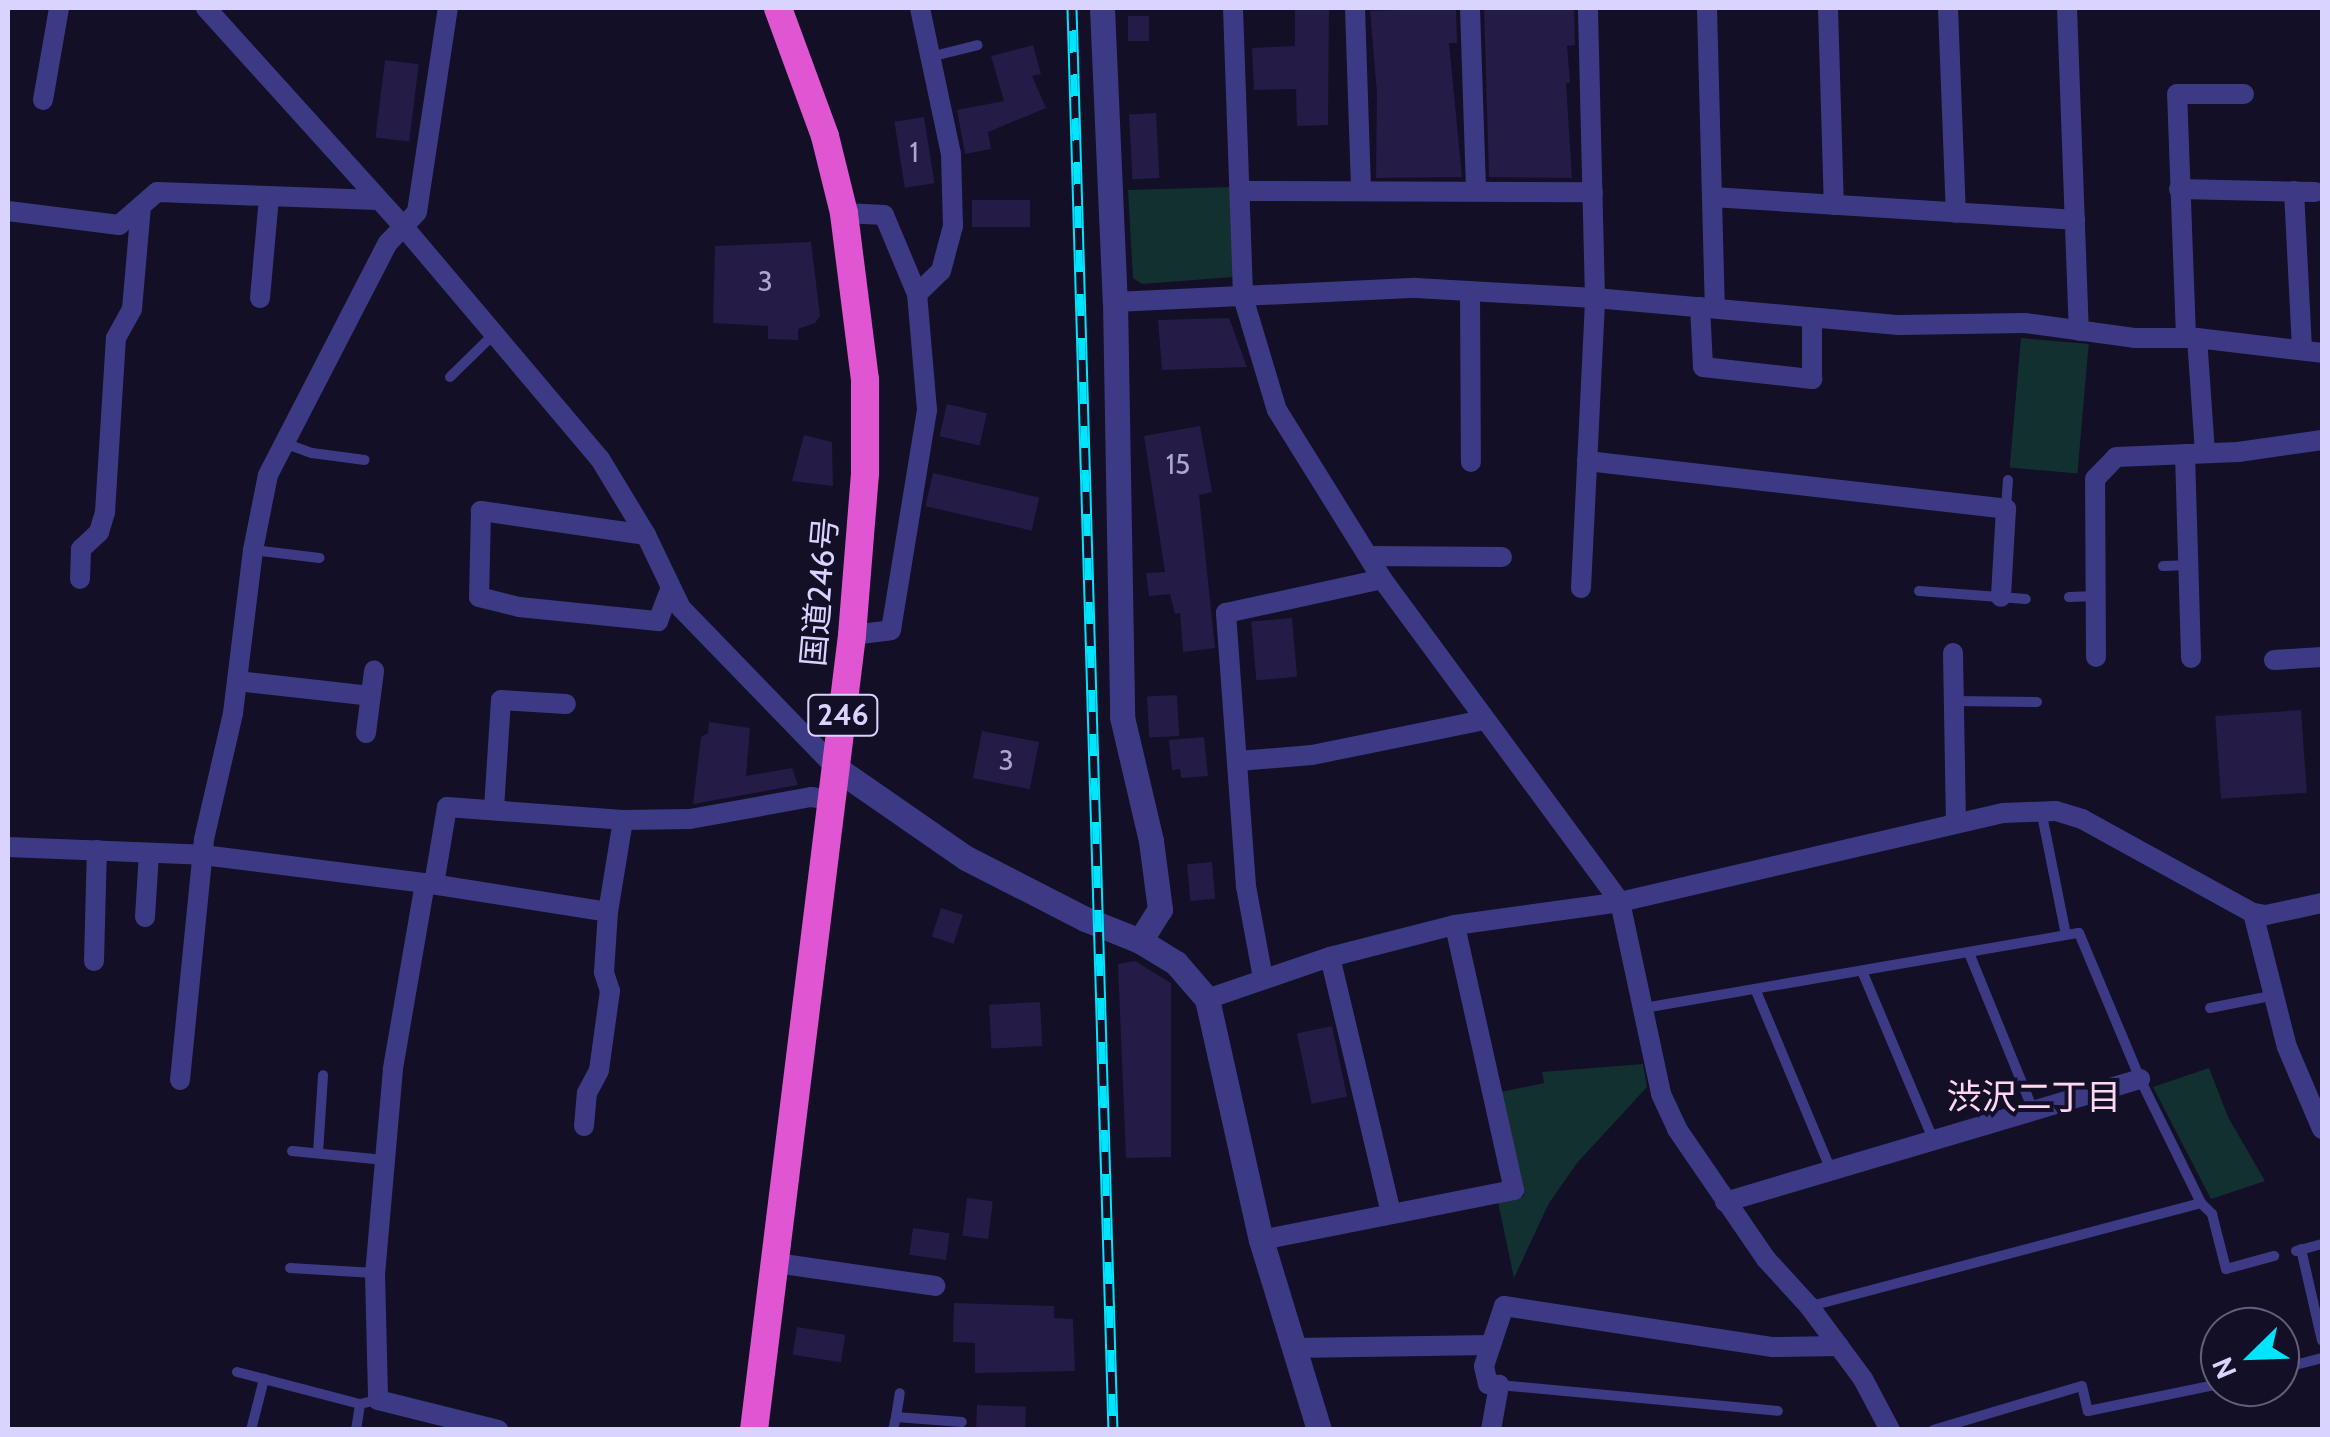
<!DOCTYPE html>
<html>
<head>
<meta charset="utf-8">
<style>
	body { margin:0 }
	#map { position:relative; width:2330px; height:1437px; overflow:hidden; background:#130f26; font-family:Cabin,"Noto Sans JP",sans-serif }
	div>[style] { position:absolute }
	[style*='--x'] { left:calc(var(--x)*1px); top:calc(var(--y)*1px); width:calc(var(--w)*1px); rotate:calc(var(--a)*1deg) }
	.green>* { inset:0; background:#12302f; transform-origin:0 0 }
	.building>* { inset:0; background:#241b47; transform-origin:0 0 }
	.service>* { height:10px; margin:-5px; padding:0 5px; transform-origin:5px; border-radius:5px; background:#3d3a85 }
	.minor>* { height:20px; margin:-10px; padding:0 10px; transform-origin:10px; border-radius:10px; background:#3d3a85 }
	.tertiary>* { height:25px; margin:-12.5px; padding:0 12.5px; transform-origin:12.5px; border-radius:12.5px; background:#3d3a85 }
	.trunk>* { height:28px; margin:-14px; padding:0 14px; transform-origin:14px; border-radius:14px; background:#e055d1 }
	.rail>* { height:11px; margin-top:-5.5px; transform-origin:0; background:repeating-linear-gradient(90deg,#130f26 0 22px,#00e5ff 0 44px); box-sizing:border-box; border-block:2px solid #00e5ff }
	span { translate:-50% -50%; white-space:nowrap; text-align:center; line-height:1.15; -webkit-text-stroke:8px #130f26; paint-order:stroke }
	.number-label { font-size:28px; color:#aca6d1 }
	.number-label span { -webkit-text-stroke-width:0 }
	.shield-label span { padding:2px 8px; background:#130f26; border:2px solid; border-radius:8px; -webkit-text-stroke-width:0 }
	.shield-label { font-size:30px; color:#d9d4ff; font-weight:700 }
	.street-label { font-size:32px; color:#d9d4ff }
	.neighbourhood-label { font-size:35px; color:#ffd6f0 }
	.frame { position:absolute; inset:0; border:10px solid #d9d4ff; pointer-events:none }
	.north { position:absolute; left:2200px; top:1307px; width:100px; height:100px; box-sizing:border-box; background:#130f26; border:2px solid #625e7d; border-radius:50%; rotate:247deg; font-size:28px; font-weight:700; line-height:40px; text-align:center; color:#d9d4ff }
	.north::after { content:''; display:block; margin:auto; width:35px; height:45px; background:#00e5ff; clip-path:polygon(50% 0,100% 100%,50% 72%,0 100%) }
</style>
</head>
<body>
<div id="map">
	<div class="green">
		<div style="clip-path:polygon(1230px 187px,1233px 277px,1142px 284px,1133px 278px,1128px 190px)"></div>
		<div style="left:2021px;top:338px;width:68px;height:130px;rotate:5deg"></div>
		<div style="clip-path:polygon(1643px 1064px,1647px 1087px,1577px 1163px,1549px 1203px,1514px 1278px,1498px 1202px,1524px 1196px,1501px 1092px,1544px 1083px,1542px 1072px)"></div>
		<div style="clip-path:polygon(2209px 1068px,2228px 1117px,2265px 1181px,2211px 1199px,2153px 1087px)"></div>
	</div>
	<div class="building">
		<div style="clip-path:polygon(1295px 8px,1329px 8px,1328px 125px,1297px 126px,1296px 89px,1254px 90px,1252px 48px,1295px 46px)"></div>
		<div style="clip-path:polygon(1456px 8px,1457px 43px,1449px 43px,1462px 177px,1376px 178px,1377px 93px,1370px 11px)"></div>
		<div style="clip-path:polygon(1484px 8px,1574px 8px,1575px 45px,1567px 46px,1570px 83px,1566px 83px,1572px 178px,1489px 177px)"></div>
		<div style="left:1128px;top:16px;width:21px;height:25px"></div>
		<div style="clip-path:polygon(1033px 45px,1041px 74px,1032px 76px,1046px 108px,988px 132px,991px 149px,965px 154px,957px 110px,1004px 101px,991px 56px)"></div>
		<div style="left:385px;top:60px;width:34px;height:78px;rotate:7deg"></div>
		<div style="left:1156px;top:113px;width:65px;height:27px;rotate:87deg"></div>
		<div style="left:924px;top:117px;width:67px;height:30px;rotate:81deg"></div>
		<div style="left:1030px;top:200px;width:27px;height:58px;rotate:90deg"></div>
		<div style="clip-path:polygon(811px 242px,820px 316px,815px 323px,798px 329px,798px 340px,768px 339px,768px 326px,713px 323px,715px 246px)"></div>
		<div style="clip-path:polygon(1229px 318px,1247px 367px,1162px 370px,1158px 320px)"></div>
		<div style="left:947px;top:404px;width:41px;height:33px;rotate:13deg"></div>
		<div style="clip-path:polygon(1200px 426px,1212px 492px,1199px 495px,1215px 648px,1183px 652px,1180px 613px,1175px 614px,1170px 594px,1149px 596px,1146px 573px,1165px 572px,1144px 436px)"></div>
		<div style="clip-path:polygon(804px 435px,832px 442px,833px 486px,792px 481px)"></div>
		<div style="left:933px;top:473px;width:109px;height:34px;rotate:13deg"></div>
		<div style="left:1292px;top:618px;width:59px;height:41px;rotate:85deg"></div>
		<div style="left:1177px;top:695px;width:41px;height:30px;rotate:87deg"></div>
		<div style="left:2301px;top:710px;width:83px;height:86px;rotate:86deg"></div>
		<div style="clip-path:polygon(709px 722px,750px 728px,746px 776px,792px 768px,798px 785px,693px 804px,701px 737px,708px 733px)"></div>
		<div style="left:982px;top:731px;width:58px;height:48px;rotate:11deg"></div>
		<div style="clip-path:polygon(1204px 737px,1208px 776px,1181px 778px,1180px 769px,1172px 770px,1169px 740px)"></div>
		<div style="left:1212px;top:862px;width:37px;height:25px;rotate:85deg"></div>
		<div style="left:941px;top:908px;width:23px;height:30px;rotate:18deg"></div>
		<div style="clip-path:polygon(1135px 961px,1171px 983px,1171px 1157px,1126px 1158px,1118px 964px)"></div>
		<div style="left:1040px;top:1002px;width:44px;height:51px;rotate:87deg"></div>
		<div style="left:1332px;top:1026px;width:72px;height:36px;rotate:78deg"></div>
		<div style="left:967px;top:1198px;width:26px;height:38px;rotate:7deg"></div>
		<div style="left:913px;top:1228px;width:37px;height:27px;rotate:8deg"></div>
		<div style="clip-path:polygon(954px 1303px,1054px 1306px,1054px 1318px,1073px 1319px,1075px 1371px,975px 1373px,975px 1343px,953px 1342px)"></div>
		<div style="left:797px;top:1327px;width:49px;height:28px;rotate:9deg"></div>
		<div style="left:977px;top:1405px;width:49px;height:25px;rotate:2deg"></div>
	</div>
	<div class="service">
		<div style="--x:930;--y:57;--w:49;--a:-14"></div>
		<div style="--x:450;--y:377;--w:62;--a:-44.3"></div>
		<div style="--x:284;--y:443;--w:30;--a:20"></div>
		<div style="--x:312;--y:453;--w:53;--a:7.5"></div>
		<div style="--x:2006;--y:508;--w:28;--a:-86"></div>
		<div style="--x:253;--y:550;--w:67;--a:6.8"></div>
		<div style="--x:2163;--y:566;--w:25;--a:-2"></div>
		<div style="--x:1919;--y:591;--w:107;--a:4.3"></div>
		<div style="--x:2069;--y:597;--w:26;--a:-2"></div>
		<div style="--x:1954;--y:701;--w:83;--a:0.7"></div>
		<div style="--x:2041;--y:810;--w:127;--a:78.7"></div>
		<div style="--x:1969;--y:953;--w:170;--a:67.8"></div>
		<div style="--x:1862;--y:971;--w:182;--a:67.1"></div>
		<div style="--x:1756;--y:991;--w:194;--a:67.3"></div>
		<div style="--x:1644;--y:1008;--w:441;--a:-9.8"></div>
		<div style="--x:2079;--y:933;--w:158;--a:67.3"></div>
		<div style="--x:2140;--y:1079;--w:138;--a:63.8"></div>
		<div style="--x:2201;--y:1203;--w:16;--a:45"></div>
		<div style="--x:2212;--y:1214;--w:57;--a:75.7"></div>
		<div style="--x:2226;--y:1269;--w:50;--a:-15.2"></div>
		<div style="--x:2210;--y:1008;--w:66;--a:-11.3"></div>
		<div style="--x:292;--y:1151;--w:93;--a:5.5"></div>
		<div style="--x:318;--y:1153;--w:78;--a:-86.3"></div>
		<div style="--x:2301;--y:1249;--w:94;--a:77.1"></div>
		<div style="--x:2296;--y:1251;--w:27;--a:-15"></div>
		<div style="--x:290;--y:1268;--w:85;--a:3.4"></div>
		<div style="--x:1811;--y:1306;--w:403;--a:-14.8"></div>
		<div style="--x:2280;--y:1369;--w:43;--a:-14.7"></div>
		<div style="--x:237;--y:1372;--w:127;--a:14.6"></div>
		<div style="--x:360;--y:1404;--w:18;--a:-13"></div>
		<div style="--x:1499;--y:1385;--w:280;--a:5.3"></div>
		<div style="--x:896;--y:1417;--w:24;--a:-81"></div>
		<div style="--x:251;--y:1430;--w:53;--a:-75.7"></div>
		<div style="--x:356;--y:1430;--w:26;--a:-81"></div>
		<div style="--x:893;--y:1430;--w:13;--a:-77"></div>
		<div style="--x:896;--y:1417;--w:66;--a:4.3"></div>
		<div style="--x:1933;--y:1430;--w:155;--a:-16.5"></div>
		<div style="--x:2082;--y:1386;--w:26;--a:77"></div>
		<div style="--x:2088;--y:1411;--w:135;--a:-11.6"></div>
	</div>
	<div class="minor">
		<div style="--x:206;--y:8;--w:294;--a:47.9"></div>
		<div style="--x:403;--y:226;--w:305;--a:49.8"></div>
		<div style="--x:600;--y:459;--w:89;--a:58.8"></div>
		<div style="--x:646;--y:535;--w:81;--a:64.4"></div>
		<div style="--x:681;--y:608;--w:223;--a:45.9"></div>
		<div style="--x:1233;--y:8;--w:289;--a:88"></div>
		<div style="--x:1243;--y:297;--w:118;--a:73.3"></div>
		<div style="--x:1277;--y:410;--w:199;--a:58.1"></div>
		<div style="--x:1382;--y:579;--w:401;--a:53.6"></div>
		<div style="--x:1620;--y:902;--w:196;--a:77.9"></div>
		<div style="--x:1661;--y:1094;--w:38;--a:65"></div>
		<div style="--x:1677;--y:1129;--w:158;--a:55.6"></div>
		<div style="--x:1766;--y:1259;--w:64;--a:47.5"></div>
		<div style="--x:1809;--y:1306;--w:91;--a:53.5"></div>
		<div style="--x:1863;--y:1379;--w:58;--a:62.1"></div>
		<div style="--x:1355;--y:8;--w:183;--a:88.1"></div>
		<div style="--x:1470;--y:8;--w:183;--a:88.1"></div>
		<div style="--x:1707;--y:8;--w:300;--a:88.5"></div>
		<div style="--x:1828;--y:8;--w:197;--a:88.3"></div>
		<div style="--x:1948;--y:8;--w:205;--a:87.8"></div>
		<div style="--x:2067;--y:8;--w:323;--a:87.9"></div>
		<div style="--x:43;--y:100;--w:93;--a:-80.1"></div>
		<div style="--x:2179;--y:189;--w:136;--a:1.3"></div>
		<div style="--x:1240;--y:191;--w:353;--a:0.2"></div>
		<div style="--x:2294;--y:191;--w:159;--a:87.1"></div>
		<div style="--x:1712;--y:197;--w:364;--a:3.6"></div>
		<div style="--x:8;--y:211;--w:112;--a:7.2"></div>
		<div style="--x:119;--y:225;--w:50;--a:-41"></div>
		<div style="--x:157;--y:192;--w:220;--a:2.1"></div>
		<div style="--x:844;--y:213;--w:40;--a:2.9"></div>
		<div style="--x:884;--y:215;--w:86;--a:67.3"></div>
		<div style="--x:917;--y:294;--w:33;--a:-44"></div>
		<div style="--x:941;--y:271;--w:47;--a:-75.1"></div>
		<div style="--x:953;--y:226;--w:72;--a:-91.6"></div>
		<div style="--x:951;--y:154;--w:149;--a:-102"></div>
		<div style="--x:1470;--y:291;--w:171;--a:89.7"></div>
		<div style="--x:260;--y:298;--w:101;--a:-84.9"></div>
		<div style="--x:1115;--y:302;--w:301;--a:-2.7"></div>
		<div style="--x:1416;--y:288;--w:179;--a:3.2"></div>
		<div style="--x:1595;--y:298;--w:305;--a:5.1"></div>
		<div style="--x:1899;--y:325;--w:126;--a:-0.9"></div>
		<div style="--x:2025;--y:323;--w:110;--a:7.8"></div>
		<div style="--x:2134;--y:338;--w:63;--a:0"></div>
		<div style="--x:2197;--y:338;--w:126;--a:6.8"></div>
		<div style="--x:1700;--y:307;--w:60;--a:87.1"></div>
		<div style="--x:1703;--y:367;--w:110;--a:6.3"></div>
		<div style="--x:1812;--y:379;--w:61;--a:-90"></div>
		<div style="--x:2186;--y:337;--w:243;--a:-92.1"></div>
		<div style="--x:2177;--y:94;--w:67;--a:0"></div>
		<div style="--x:2197;--y:338;--w:114;--a:86"></div>
		<div style="--x:2185;--y:454;--w:204;--a:88.3"></div>
		<div style="--x:1587;--y:461;--w:422;--a:6.5"></div>
		<div style="--x:2006;--y:509;--w:88;--a:93.3"></div>
		<div style="--x:646;--y:535;--w:167;--a:-171.7"></div>
		<div style="--x:481;--y:511;--w:86;--a:91.3"></div>
		<div style="--x:479;--y:597;--w:41;--a:14"></div>
		<div style="--x:519;--y:607;--w:140;--a:5.8"></div>
		<div style="--x:658;--y:621;--w:34;--a:-69"></div>
		<div style="--x:1369;--y:556;--w:133;--a:0.4"></div>
		<div style="--x:80;--y:579;--w:30;--a:-88"></div>
		<div style="--x:81;--y:549;--w:25;--a:-43"></div>
		<div style="--x:99;--y:532;--w:21;--a:-73"></div>
		<div style="--x:105;--y:512;--w:174;--a:-86.4"></div>
		<div style="--x:116;--y:338;--w:33;--a:-61"></div>
		<div style="--x:132;--y:309;--w:103;--a:-85"></div>
		<div style="--x:1581;--y:588;--w:290;--a:-87.2"></div>
		<div style="--x:1595;--y:298;--w:290;--a:-91.4"></div>
		<div style="--x:852;--y:635;--w:39;--a:-7"></div>
		<div style="--x:891;--y:630;--w:223;--a:-80.7"></div>
		<div style="--x:927;--y:410;--w:116;--a:-94.9"></div>
		<div style="--x:1953;--y:653;--w:167;--a:89"></div>
		<div style="--x:2096;--y:657;--w:178;--a:-90.3"></div>
		<div style="--x:2095;--y:479;--w:30;--a:-46"></div>
		<div style="--x:2116;--y:457;--w:122;--a:-2.3"></div>
		<div style="--x:2238;--y:452;--w:85;--a:-8.1"></div>
		<div style="--x:2274;--y:660;--w:48;--a:-3.6"></div>
		<div style="--x:237;--y:681;--w:134;--a:6.4"></div>
		<div style="--x:366;--y:733;--w:63;--a:-82.6"></div>
		<div style="--x:1238;--y:761;--w:74;--a:-4.6"></div>
		<div style="--x:1312;--y:755;--w:176;--a:-11.5"></div>
		<div style="--x:494;--y:808;--w:108;--a:-86.3"></div>
		<div style="--x:501;--y:700;--w:65;--a:3.5"></div>
		<div style="--x:8;--y:847;--w:195;--a:2.3"></div>
		<div style="--x:203;--y:855;--w:224;--a:7.2"></div>
		<div style="--x:425;--y:883;--w:185;--a:9"></div>
		<div style="--x:425;--y:883;--w:189;--a:99.8"></div>
		<div style="--x:393;--y:1069;--w:205;--a:95"></div>
		<div style="--x:375;--y:1273;--w:127;--a:88.6"></div>
		<div style="--x:378;--y:1400;--w:124;--a:14"></div>
		<div style="--x:434;--y:884;--w:78;--a:-80.4"></div>
		<div style="--x:447;--y:807;--w:176;--a:4.2"></div>
		<div style="--x:623;--y:820;--w:67;--a:-0.9"></div>
		<div style="--x:690;--y:819;--w:123;--a:-10.3"></div>
		<div style="--x:811;--y:797;--w:22;--a:8"></div>
		<div style="--x:2253;--y:913;--w:138;--a:75.8"></div>
		<div style="--x:2287;--y:1047;--w:89;--a:66.9"></div>
		<div style="--x:145;--y:917;--w:64;--a:-86.4"></div>
		<div style="--x:1330;--y:957;--w:264;--a:76.6"></div>
		<div style="--x:94;--y:961;--w:111;--a:-88.5"></div>
		<div style="--x:1263;--y:978;--w:94;--a:-100.5"></div>
		<div style="--x:1246;--y:886;--w:274;--a:-94.2"></div>
		<div style="--x:1226;--y:613;--w:160;--a:-12.3"></div>
		<div style="--x:1207;--y:999;--w:130;--a:-18.9"></div>
		<div style="--x:1330;--y:957;--w:129;--a:-14.4"></div>
		<div style="--x:1455;--y:925;--w:167;--a:-7.9"></div>
		<div style="--x:1620;--y:902;--w:393;--a:-13.1"></div>
		<div style="--x:2003;--y:813;--w:53;--a:-2.2"></div>
		<div style="--x:2056;--y:811;--w:27;--a:17"></div>
		<div style="--x:2082;--y:819;--w:195;--a:28.8"></div>
		<div style="--x:2253;--y:913;--w:13;--a:9"></div>
		<div style="--x:2266;--y:915;--w:57;--a:-12.1"></div>
		<div style="--x:180;--y:1080;--w:242;--a:-84.3"></div>
		<div style="--x:204;--y:839;--w:129;--a:-77"></div>
		<div style="--x:233;--y:713;--w:164;--a:-83"></div>
		<div style="--x:253;--y:550;--w:76;--a:-78.7"></div>
		<div style="--x:268;--y:475;--w:261;--a:-62.7"></div>
		<div style="--x:388;--y:243;--w:42;--a:-46.9"></div>
		<div style="--x:417;--y:212;--w:206;--a:-81.4"></div>
		<div style="--x:584;--y:1126;--w:33;--a:-85"></div>
		<div style="--x:587;--y:1093;--w:26;--a:-62"></div>
		<div style="--x:599;--y:1070;--w:80;--a:-82.1"></div>
		<div style="--x:610;--y:991;--w:20;--a:-108"></div>
		<div style="--x:604;--y:972;--w:60;--a:-86.2"></div>
		<div style="--x:608;--y:912;--w:93;--a:-80.7"></div>
		<div style="--x:1725;--y:1202;--w:433;--a:-16.5"></div>
		<div style="--x:1261;--y:1240;--w:258;--a:-11.2"></div>
		<div style="--x:1514;--y:1190;--w:271;--a:-102.6"></div>
		<div style="--x:776;--y:1263;--w:161;--a:8.2"></div>
		<div style="--x:1293;--y:1348;--w:198;--a:-0.9"></div>
		<div style="--x:1491;--y:1430;--w:46;--a:-79.9"></div>
		<div style="--x:1499;--y:1385;--w:11;--a:-175"></div>
		<div style="--x:1488;--y:1384;--w:18;--a:-103"></div>
		<div style="--x:1484;--y:1366;--w:63;--a:-71.6"></div>
		<div style="--x:1504;--y:1306;--w:272;--a:8.7"></div>
		<div style="--x:1773;--y:1347;--w:66;--a:-0.9"></div>
	</div>
	<div class="tertiary">
		<div style="--x:1102;--y:8;--w:294;--a:87.5"></div>
		<div style="--x:1115;--y:302;--w:415;--a:89"></div>
		<div style="--x:1122;--y:717;--w:127;--a:76.8"></div>
		<div style="--x:1151;--y:841;--w:69;--a:82.5"></div>
		<div style="--x:1160;--y:909;--w:38;--a:122"></div>
		<div style="--x:836;--y:768;--w:158;--a:34.7"></div>
		<div style="--x:966;--y:858;--w:134;--a:27.1"></div>
		<div style="--x:1085;--y:919;--w:59;--a:21.8"></div>
		<div style="--x:1140;--y:941;--w:42;--a:31.4"></div>
		<div style="--x:1176;--y:963;--w:48;--a:49.3"></div>
		<div style="--x:1207;--y:999;--w:247;--a:77.4"></div>
		<div style="--x:1261;--y:1240;--w:199;--a:73"></div>
	</div>
	<div class="trunk">
		<div style="--x:754;--y:1430;--w:801;--a:-82.97"></div>
		<div style="--x:852;--y:635;--w:163;--a:-85.4"></div>
		<div style="--x:865;--y:473;--w:93;--a:-90"></div>
		<div style="--x:865;--y:380;--w:168;--a:-97.2"></div>
		<div style="--x:844;--y:213;--w:79;--a:-103.9"></div>
		<div style="--x:825;--y:136;--w:136;--a:-110.2"></div>
	</div>
	<div class="rail">
		<div style="--x:1072;--y:8;--w:1423;--a:88.35"></div>
	</div>
	<div class="number-label">
		<span style="left:914px;top:152px">1</span>
		<span style="left:765px;top:281px">3</span>
		<span style="left:1178px;top:464px">15</span>
		<span style="left:1006px;top:760px">3</span>
	</div>
	<div class="shield-label">
		<span style="left:843px;top:715px">246</span>
	</div>
	<div class="street-label">
		<span style="left:820px;top:592px;rotate:-85deg">国道246号</span>
	</div>
	<div class="neighbourhood-label">
		<span style="left:2034px;top:1097px">渋沢二丁目</span>
	</div>
	<div class="frame"></div>
	<div class="north">N</div>
</div>
</body>
</html>
